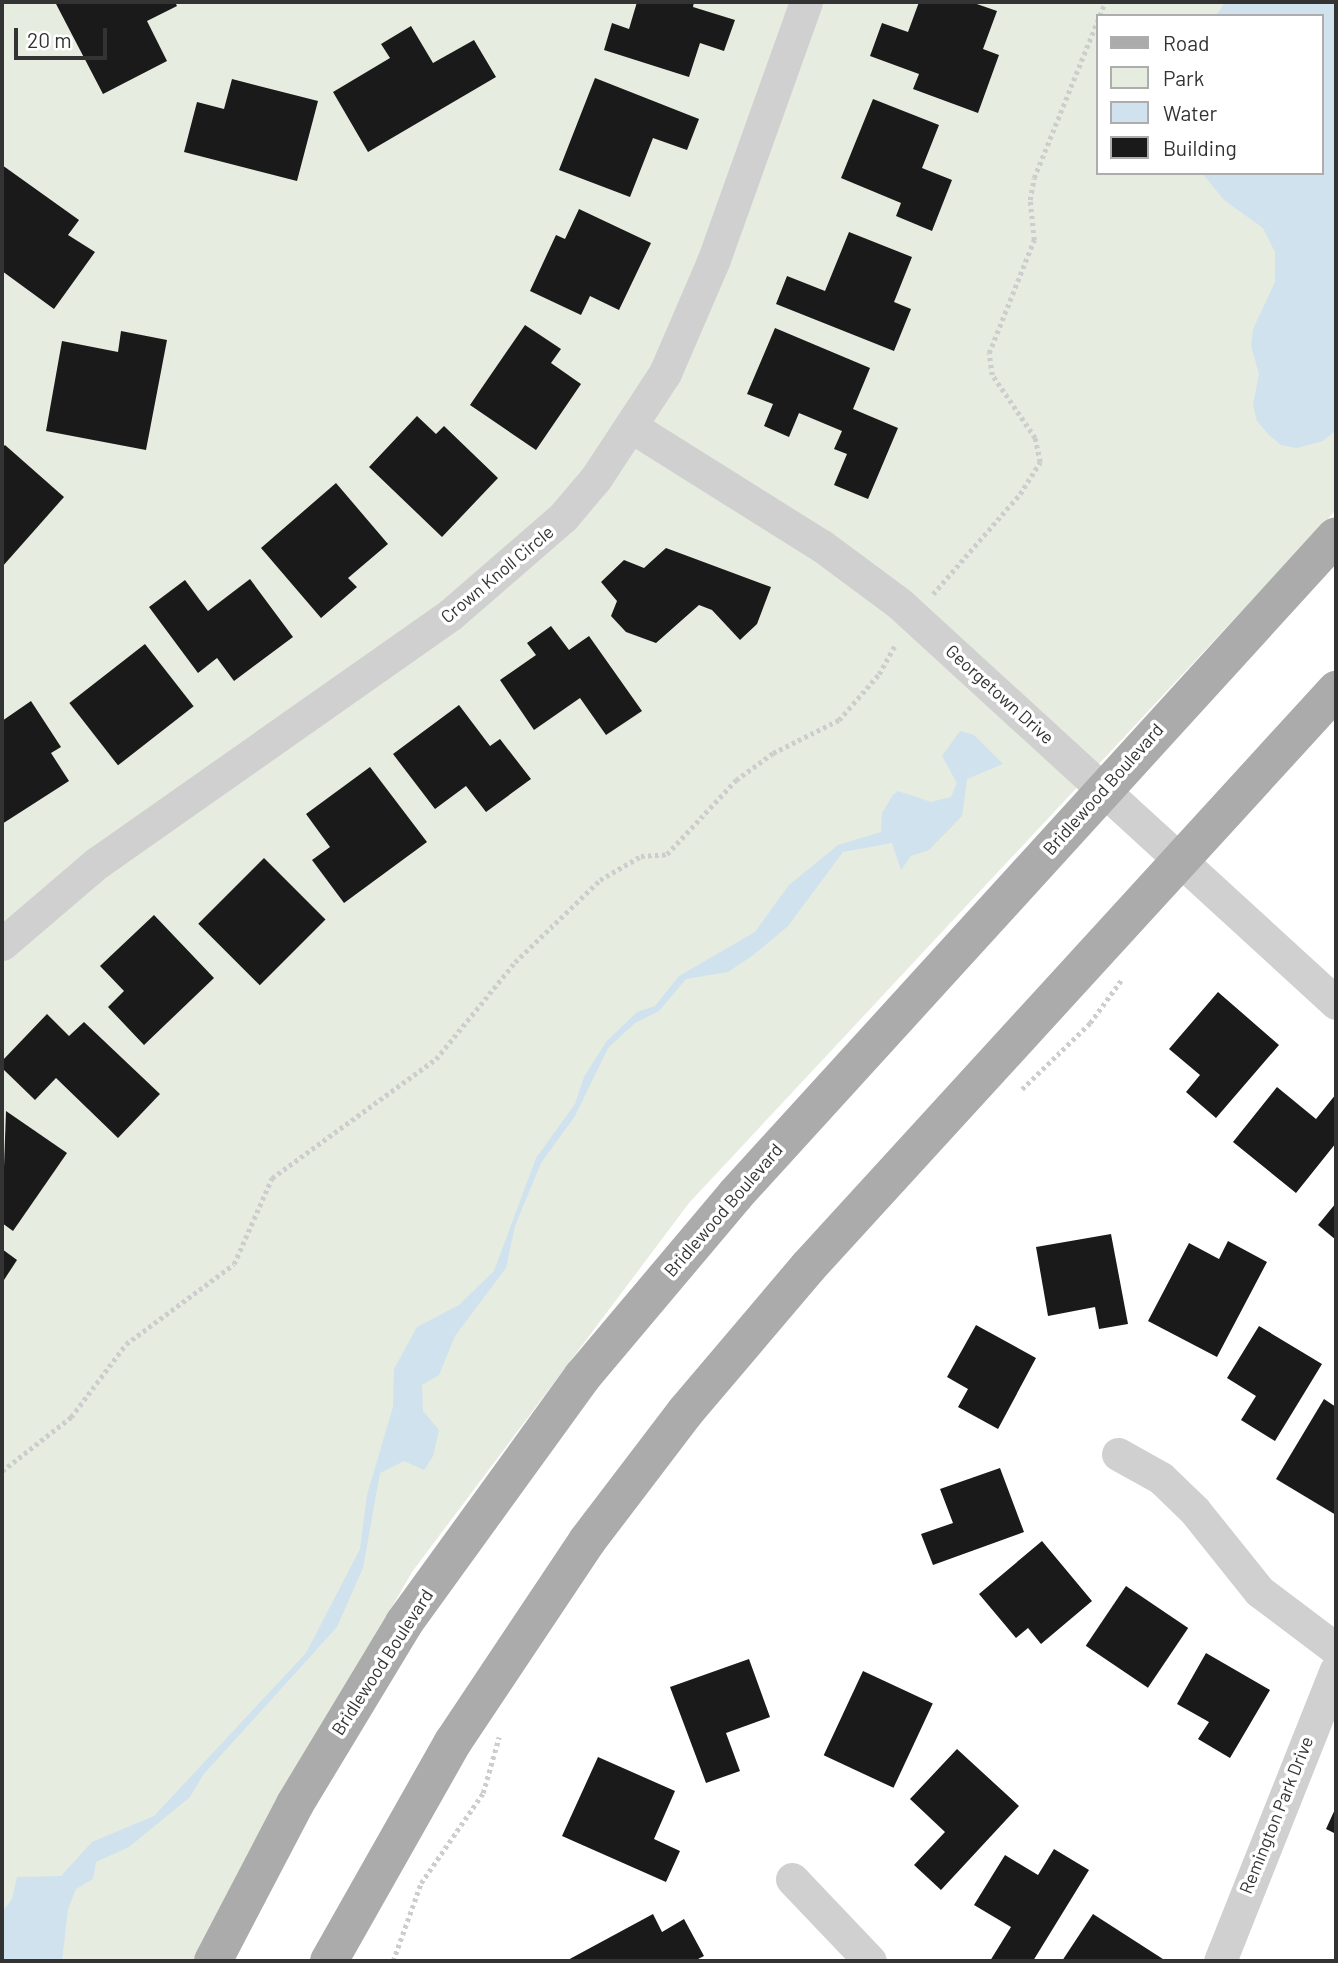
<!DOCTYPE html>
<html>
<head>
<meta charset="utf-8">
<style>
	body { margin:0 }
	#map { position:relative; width:1338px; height:1963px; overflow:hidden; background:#fff; font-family:Barlow,sans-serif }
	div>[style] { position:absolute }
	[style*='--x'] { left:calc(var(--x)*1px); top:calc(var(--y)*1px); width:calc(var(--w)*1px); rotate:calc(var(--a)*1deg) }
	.green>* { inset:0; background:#e6ecdf }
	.water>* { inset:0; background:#cfe2ee }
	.building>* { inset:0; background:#1a1a1a; transform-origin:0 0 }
	.path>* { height:4.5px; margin-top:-2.25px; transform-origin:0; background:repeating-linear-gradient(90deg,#cdcdcd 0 3.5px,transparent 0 7px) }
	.minor>* { height:33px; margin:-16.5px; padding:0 16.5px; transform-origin:16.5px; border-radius:16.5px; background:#d0d0d0 }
	.major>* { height:38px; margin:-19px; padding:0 19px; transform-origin:19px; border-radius:19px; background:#ababab }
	span { translate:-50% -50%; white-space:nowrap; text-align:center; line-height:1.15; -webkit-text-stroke:7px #fff; paint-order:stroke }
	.street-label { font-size:18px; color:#333 }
	.frame { position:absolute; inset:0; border:4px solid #333; pointer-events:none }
	.legend { position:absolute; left:1096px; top:14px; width:228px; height:161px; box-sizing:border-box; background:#fff; border:2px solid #adadad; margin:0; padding:9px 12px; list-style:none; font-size:21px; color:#333 }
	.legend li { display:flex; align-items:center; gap:14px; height:35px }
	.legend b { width:35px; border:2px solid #adadad }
	.scale { position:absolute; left:14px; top:28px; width:93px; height:32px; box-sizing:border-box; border:4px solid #333; border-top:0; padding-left:9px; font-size:21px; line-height:24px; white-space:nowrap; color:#333; -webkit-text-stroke:5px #fff; paint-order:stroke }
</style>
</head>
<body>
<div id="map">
	<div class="green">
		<div style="clip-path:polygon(evenodd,2px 2px,1336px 2px,1336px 510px,689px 1203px,412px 1572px,248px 1858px,196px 1961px,2px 1961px,2px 2px,1098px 16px,1322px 16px,1322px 173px,1098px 173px,1098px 16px)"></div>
	</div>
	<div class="water">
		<div style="clip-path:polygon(1225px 2px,1336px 2px,1336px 430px,1323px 441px,1297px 448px,1281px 445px,1269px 435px,1257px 421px,1253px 405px,1259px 374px,1251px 346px,1253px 329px,1275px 282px,1275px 252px,1263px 228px,1224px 200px,1202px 173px,1322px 173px,1322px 16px,1216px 16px)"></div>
		<div style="clip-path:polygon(960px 731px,974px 735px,1003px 764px,967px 779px,962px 816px,929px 850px,911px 856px,901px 870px,892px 843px,843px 852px,788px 926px,752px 956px,728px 972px,686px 979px,659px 1011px,635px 1023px,608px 1048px,575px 1116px,541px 1163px,515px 1226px,506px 1268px,455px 1336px,439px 1375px,422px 1385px,423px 1411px,439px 1430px,433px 1456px,424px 1470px,404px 1461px,380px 1473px,363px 1568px,337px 1627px,203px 1775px,190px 1797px,129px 1847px,96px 1862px,93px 1879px,76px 1889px,68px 1909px,62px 1961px,2px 1961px,2px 1912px,12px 1899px,17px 1877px,61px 1876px,92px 1842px,154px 1816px,306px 1653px,360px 1549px,367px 1495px,393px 1407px,394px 1369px,417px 1327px,459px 1305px,494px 1271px,536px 1158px,575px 1104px,584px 1077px,606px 1042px,637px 1012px,655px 1006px,679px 976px,755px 932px,789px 885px,838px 845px,881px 832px,882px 813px,893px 795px,898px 791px,931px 802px,951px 797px,957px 783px,942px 756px)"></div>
	</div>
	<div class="building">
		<div style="clip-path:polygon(55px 2px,175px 2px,177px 6px,147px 21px,167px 61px,103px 94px)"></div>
		<div style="clip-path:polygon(637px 2px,694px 2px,693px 7px,735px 20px,724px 51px,700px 43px,689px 77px,604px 50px,612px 23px,629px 29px)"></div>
		<div style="clip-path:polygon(919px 2px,971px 2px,997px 11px,983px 49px,999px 55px,978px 113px,913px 89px,919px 74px,870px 56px,882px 23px,908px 32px)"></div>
		<div style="clip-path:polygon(411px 26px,433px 63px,474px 40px,496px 77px,368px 152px,333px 92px,390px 58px,381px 44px)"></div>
		<div style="clip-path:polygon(595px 78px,699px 119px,687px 150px,653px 138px,630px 197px,559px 170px)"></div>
		<div style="clip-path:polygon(232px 79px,318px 101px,297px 181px,184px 152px,197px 102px,224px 109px)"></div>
		<div style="clip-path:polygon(873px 99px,939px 125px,922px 168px,952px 180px,932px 231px,896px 216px,901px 203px,841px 178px)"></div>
		<div style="clip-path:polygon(2px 165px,79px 220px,68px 235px,95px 252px,54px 309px,2px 271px)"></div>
		<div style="clip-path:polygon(579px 209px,651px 243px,619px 310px,590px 296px,581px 315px,530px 291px,556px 235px,565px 239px)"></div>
		<div style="clip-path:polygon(849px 232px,912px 257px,894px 302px,911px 309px,894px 351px,776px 304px,787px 276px,825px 291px)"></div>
		<div style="clip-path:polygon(525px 325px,561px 349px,551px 363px,581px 384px,536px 450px,470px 405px)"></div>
		<div style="clip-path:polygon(775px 328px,870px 368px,853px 409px,898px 428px,868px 499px,834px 485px,847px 454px,834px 449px,842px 431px,799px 413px,789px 437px,764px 426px,773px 404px,747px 394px)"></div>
		<div style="clip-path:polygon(121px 331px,167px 340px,146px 450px,46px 431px,62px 341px,118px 352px)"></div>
		<div style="clip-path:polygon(417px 416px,436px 434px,444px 426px,498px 478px,442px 537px,369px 467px)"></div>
		<div style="clip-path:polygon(5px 445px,64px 497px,2px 567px,2px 448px)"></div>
		<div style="clip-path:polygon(336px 483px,388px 544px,348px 578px,357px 587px,321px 618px,261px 548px)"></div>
		<div style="clip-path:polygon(666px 548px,771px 587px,757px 624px,740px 640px,712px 610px,699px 605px,656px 643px,626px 632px,611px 616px,617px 601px,601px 582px,624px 560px,644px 568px)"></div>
		<div style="clip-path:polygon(250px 579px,293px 637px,234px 681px,217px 658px,198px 673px,149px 607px,185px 580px,208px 611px)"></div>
		<div style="clip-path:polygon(551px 626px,569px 650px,589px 636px,642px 711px,606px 735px,580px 698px,534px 730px,500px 680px,536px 655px,527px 643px)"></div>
		<div style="left:145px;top:644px;width:79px;height:96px;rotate:52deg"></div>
		<div style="clip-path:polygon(31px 701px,61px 747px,51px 753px,69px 781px,2px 824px,2px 721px)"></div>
		<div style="clip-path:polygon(459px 705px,490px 746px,500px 739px,531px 779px,486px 812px,466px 786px,435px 809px,393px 754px)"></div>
		<div style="clip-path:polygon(370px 767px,427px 842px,344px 903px,312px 860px,330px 847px,306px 814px)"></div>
		<div style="left:264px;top:858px;width:87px;height:93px;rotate:45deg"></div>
		<div style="clip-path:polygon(154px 915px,214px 978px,144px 1045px,108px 1007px,124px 991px,100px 966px)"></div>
		<div style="clip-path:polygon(1218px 992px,1279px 1045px,1216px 1118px,1186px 1092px,1200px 1075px,1169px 1049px)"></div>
		<div style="clip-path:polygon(47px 1014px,69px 1036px,84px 1022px,160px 1094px,118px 1138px,56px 1078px,35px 1100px,2px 1068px,2px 1061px)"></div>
		<div style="clip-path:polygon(1277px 1087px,1316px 1119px,1336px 1094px,1336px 1143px,1296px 1193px,1233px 1142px)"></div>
		<div style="clip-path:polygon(6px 1111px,67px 1153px,13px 1231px,2px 1223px)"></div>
		<div style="clip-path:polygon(1336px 1203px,1336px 1240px,1318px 1225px)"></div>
		<div style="clip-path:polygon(1111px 1234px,1128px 1324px,1099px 1329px,1095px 1307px,1048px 1316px,1036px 1247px)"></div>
		<div style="clip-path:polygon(1228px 1241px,1267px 1262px,1217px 1357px,1148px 1321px,1189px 1243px,1219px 1259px)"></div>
		<div style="clip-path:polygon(2px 1249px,17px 1260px,2px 1283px)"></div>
		<div style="clip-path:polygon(976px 1325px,1036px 1358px,998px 1429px,958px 1407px,968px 1389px,947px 1377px)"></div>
		<div style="clip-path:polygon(1259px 1326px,1322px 1364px,1275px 1441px,1241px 1420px,1256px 1396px,1227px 1378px)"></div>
		<div style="clip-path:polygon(1324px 1399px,1336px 1407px,1336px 1515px,1276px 1479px)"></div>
		<div style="clip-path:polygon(1000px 1468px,1024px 1532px,933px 1565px,921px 1534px,953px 1523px,940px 1489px)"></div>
		<div style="clip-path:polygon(1042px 1541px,1092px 1601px,1041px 1644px,1028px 1628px,1016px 1638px,979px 1594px)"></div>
		<div style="left:1126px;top:1586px;width:75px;height:72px;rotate:34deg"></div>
		<div style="clip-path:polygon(1206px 1653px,1270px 1690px,1230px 1758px,1198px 1739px,1209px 1722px,1177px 1704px)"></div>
		<div style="clip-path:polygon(749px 1659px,770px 1717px,726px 1733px,740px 1771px,706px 1783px,670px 1687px)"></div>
		<div style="left:863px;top:1671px;width:77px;height:93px;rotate:25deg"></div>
		<div style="clip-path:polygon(957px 1749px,1019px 1806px,941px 1890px,914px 1865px,945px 1832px,910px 1799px)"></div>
		<div style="clip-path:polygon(598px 1757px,675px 1791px,654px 1839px,680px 1851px,666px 1882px,562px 1836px)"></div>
		<div style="clip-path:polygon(1336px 1807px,1336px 1834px,1326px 1829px)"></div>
		<div style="clip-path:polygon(1054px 1849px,1089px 1870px,1033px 1961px,990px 1961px,1011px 1927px,974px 1905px,1005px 1855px,1038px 1875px)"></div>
		<div style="clip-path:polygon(653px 1914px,662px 1932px,684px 1919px,704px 1956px,694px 1961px,566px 1961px)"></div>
		<div style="clip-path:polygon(1093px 1914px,1166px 1961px,1062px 1961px)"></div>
	</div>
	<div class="path">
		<div style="--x:933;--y:594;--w:133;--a:-49"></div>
		<div style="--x:1020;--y:494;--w:38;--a:-58"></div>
		<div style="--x:1040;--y:462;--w:25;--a:-102"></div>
		<div style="--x:1035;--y:438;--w:76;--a:-124.3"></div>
		<div style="--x:992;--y:375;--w:22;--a:-98"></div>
		<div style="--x:989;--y:353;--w:122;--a:-68.3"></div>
		<div style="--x:1034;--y:240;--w:40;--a:-95.7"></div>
		<div style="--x:1030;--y:200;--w:22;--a:-80"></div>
		<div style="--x:1034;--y:178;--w:190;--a:-68"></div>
		<div style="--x:1022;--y:1089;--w:95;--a:-44.1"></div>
		<div style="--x:1090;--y:1023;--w:54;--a:-54"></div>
		<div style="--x:2;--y:1471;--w:88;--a:-38"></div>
		<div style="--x:71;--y:1417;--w:91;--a:-53"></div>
		<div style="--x:126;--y:1344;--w:134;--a:-36.5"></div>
		<div style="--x:234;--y:1264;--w:94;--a:-66.2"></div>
		<div style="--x:272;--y:1178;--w:203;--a:-36"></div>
		<div style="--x:436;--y:1059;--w:125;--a:-50.8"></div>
		<div style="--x:515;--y:962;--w:118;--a:-44"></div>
		<div style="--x:600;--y:880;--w:48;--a:-30.3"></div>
		<div style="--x:641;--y:856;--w:26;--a:-4"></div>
		<div style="--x:667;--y:854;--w:101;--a:-47"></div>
		<div style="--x:736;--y:780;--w:46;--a:-36.1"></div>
		<div style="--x:773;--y:753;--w:74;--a:-26.6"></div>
		<div style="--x:839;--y:720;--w:61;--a:-49"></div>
		<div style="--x:879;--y:674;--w:35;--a:-61"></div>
		<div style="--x:393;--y:1961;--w:83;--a:-70.3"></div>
		<div style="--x:421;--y:1883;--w:109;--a:-55.4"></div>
		<div style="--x:483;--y:1793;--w:58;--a:-74.1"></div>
	</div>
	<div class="minor">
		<div style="--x:632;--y:427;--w:224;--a:32.1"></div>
		<div style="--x:822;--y:546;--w:97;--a:36.6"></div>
		<div style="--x:900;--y:604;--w:591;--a:42.46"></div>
		<div style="--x:2;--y:944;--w:125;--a:-40.5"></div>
		<div style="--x:97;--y:863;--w:433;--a:-35.1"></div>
		<div style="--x:451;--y:614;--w:148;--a:-40.9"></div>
		<div style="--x:563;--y:517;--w:51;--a:-49.8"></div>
		<div style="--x:596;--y:478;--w:126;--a:-56.7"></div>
		<div style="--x:665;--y:373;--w:124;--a:-66.7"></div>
		<div style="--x:714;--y:259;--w:273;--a:-70.3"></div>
		<div style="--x:1118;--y:1454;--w:49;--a:29.2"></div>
		<div style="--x:1161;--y:1478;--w:47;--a:44.1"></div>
		<div style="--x:1195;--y:1511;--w:102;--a:51.3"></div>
		<div style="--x:1259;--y:1591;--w:96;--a:37"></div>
		<div style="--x:792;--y:1879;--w:113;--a:46.4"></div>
		<div style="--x:1220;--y:1961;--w:313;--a:-68.3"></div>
	</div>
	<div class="major">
		<div style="--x:213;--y:1961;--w:177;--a:-62.4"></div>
		<div style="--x:295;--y:1804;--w:211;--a:-58.9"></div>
		<div style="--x:404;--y:1623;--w:304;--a:-54.1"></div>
		<div style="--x:582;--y:1377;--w:239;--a:-49.9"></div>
		<div style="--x:736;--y:1194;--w:890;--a:-47.64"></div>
		<div style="--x:329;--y:1961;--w:252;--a:-60.5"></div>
		<div style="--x:453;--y:1742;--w:242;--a:-56.3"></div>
		<div style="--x:587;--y:1541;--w:163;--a:-52.7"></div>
		<div style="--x:686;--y:1411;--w:190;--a:-49.7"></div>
		<div style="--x:809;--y:1266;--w:781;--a:-47.54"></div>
	</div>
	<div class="street-label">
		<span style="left:497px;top:574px;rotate:-40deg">Crown Knoll Circle</span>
		<span style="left:1000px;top:694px;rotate:42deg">Georgetown Drive</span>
		<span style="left:1103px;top:789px;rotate:-48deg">Bridlewood Boulevard</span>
		<span style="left:723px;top:1210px;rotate:-49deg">Bridlewood Boulevard</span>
		<span style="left:382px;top:1662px;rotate:-57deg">Bridlewood Boulevard</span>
		<span style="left:1276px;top:1815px;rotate:-68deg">Remington Park Drive</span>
	</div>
	<div class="frame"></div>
	<ul class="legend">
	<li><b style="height:9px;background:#ababab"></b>Road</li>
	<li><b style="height:19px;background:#e6ecdf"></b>Park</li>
	<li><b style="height:19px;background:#cfe2ee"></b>Water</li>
	<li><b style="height:19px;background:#1a1a1a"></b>Building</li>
	</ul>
	<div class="scale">20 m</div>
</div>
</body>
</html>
